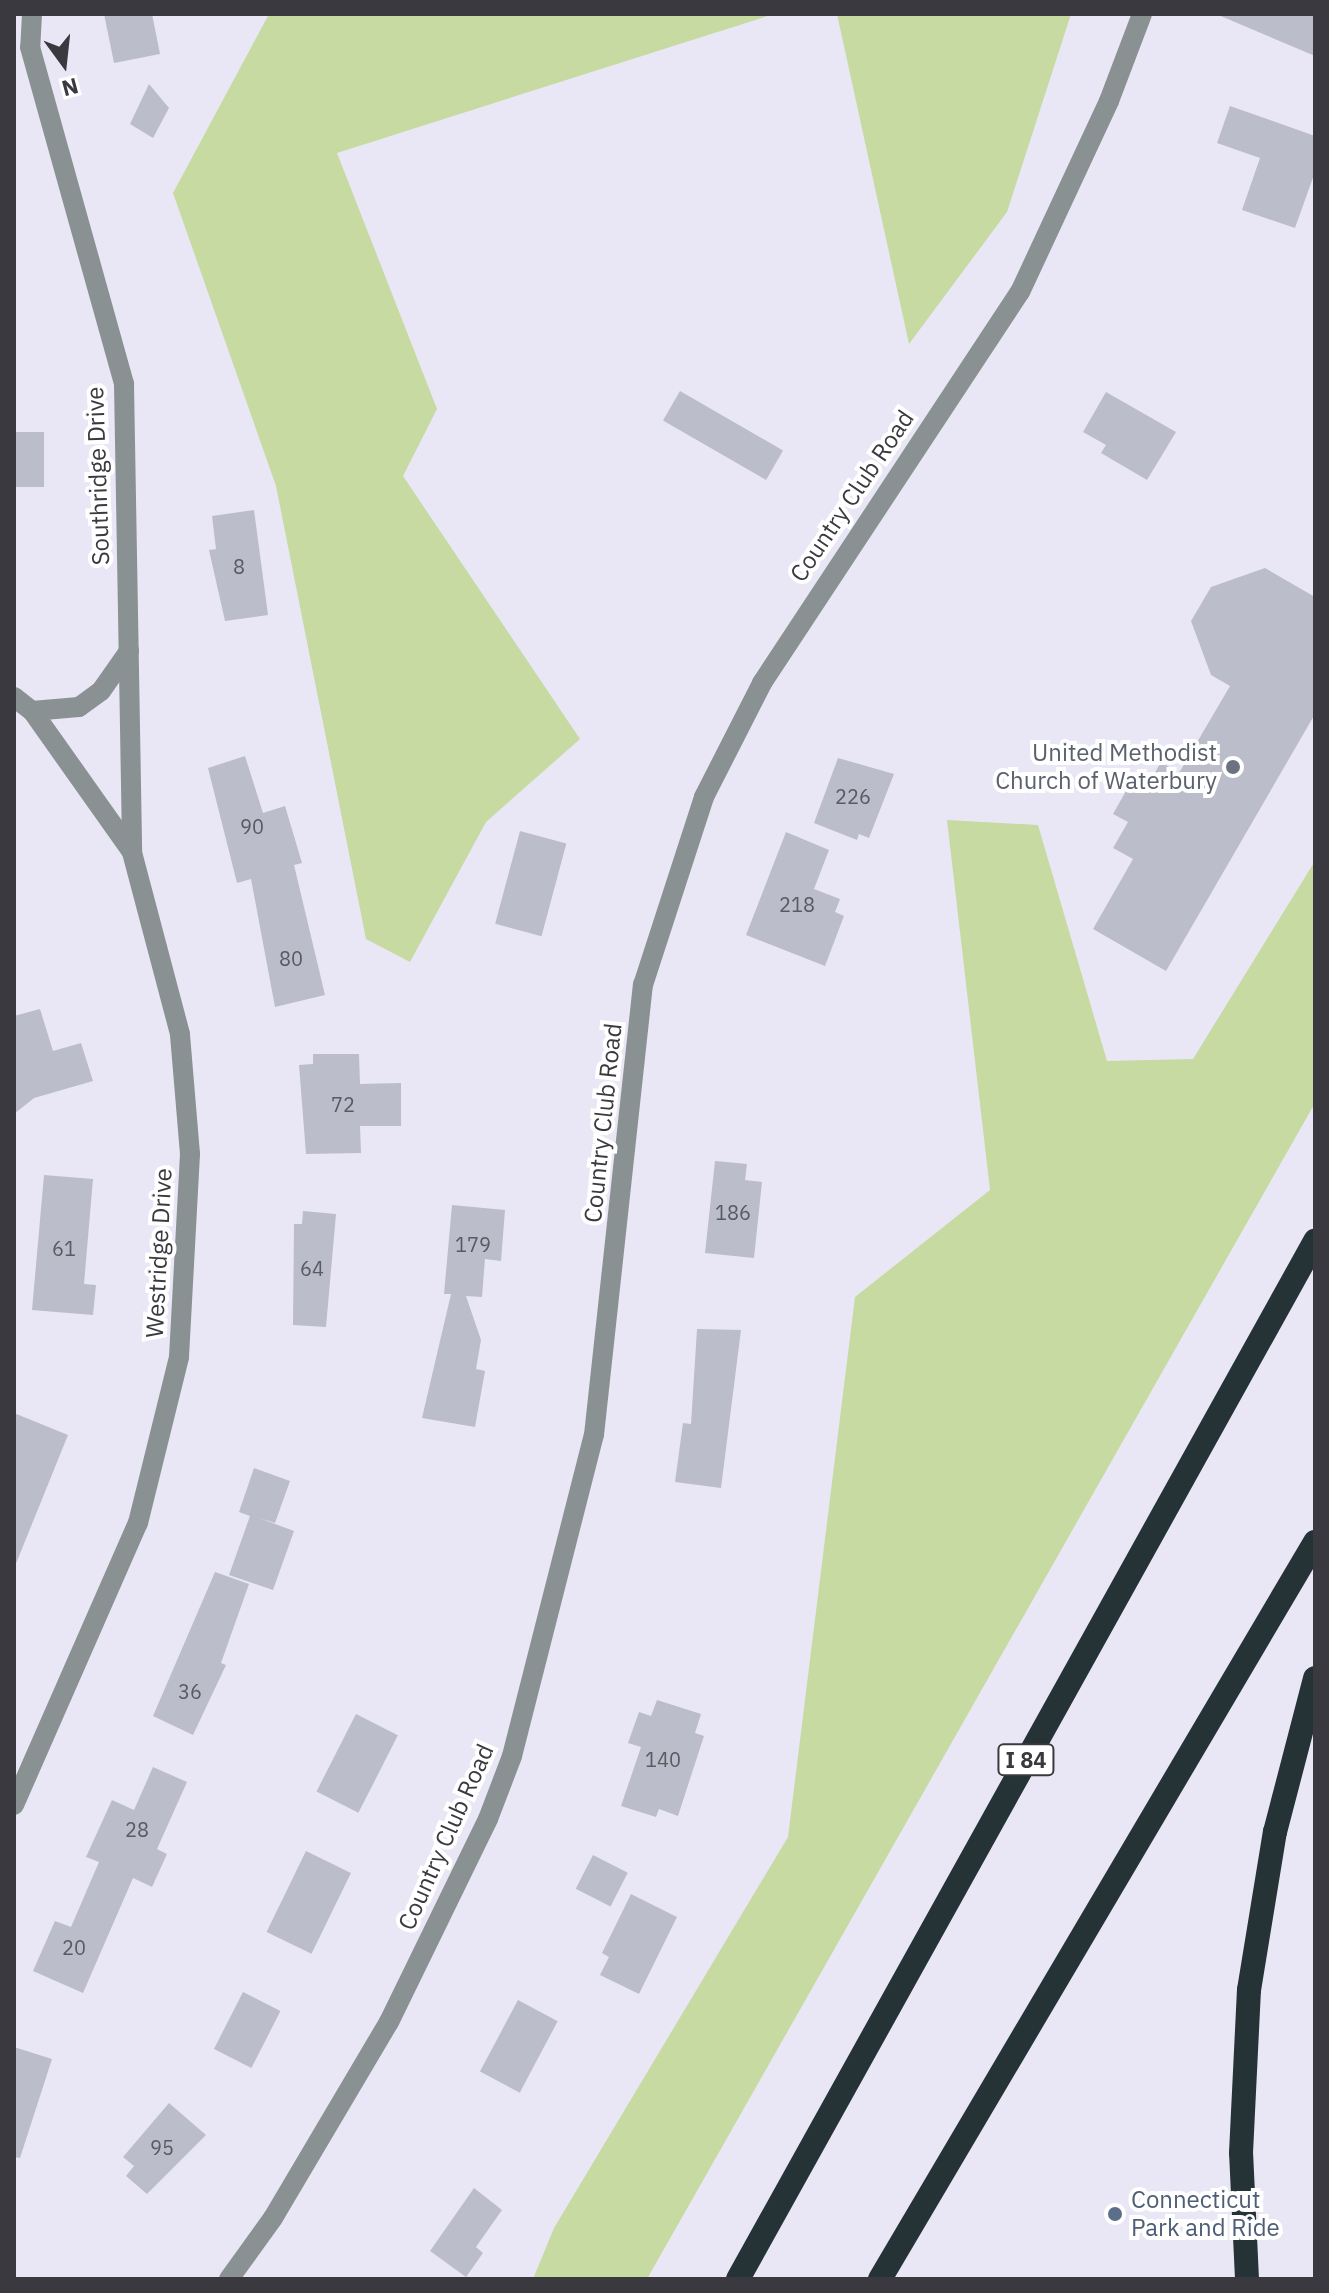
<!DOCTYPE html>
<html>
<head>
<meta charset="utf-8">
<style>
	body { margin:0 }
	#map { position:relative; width:1329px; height:2293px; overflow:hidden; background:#e9e7f5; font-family:"IBM Plex Sans",sans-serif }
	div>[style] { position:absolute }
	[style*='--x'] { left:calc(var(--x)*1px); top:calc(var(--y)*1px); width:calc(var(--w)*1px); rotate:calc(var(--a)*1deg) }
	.green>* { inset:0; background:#c6daa2 }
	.building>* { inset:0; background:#bcbdca; transform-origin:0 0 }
	.minor>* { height:20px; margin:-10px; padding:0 10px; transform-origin:10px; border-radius:10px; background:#8a9193 }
	.highway>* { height:24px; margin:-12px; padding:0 12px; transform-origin:12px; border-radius:12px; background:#253236 }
	.dots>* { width:22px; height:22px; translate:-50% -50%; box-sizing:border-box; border:4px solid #fff; border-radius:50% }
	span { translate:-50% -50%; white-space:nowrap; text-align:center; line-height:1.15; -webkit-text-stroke:8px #fff; paint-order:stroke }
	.number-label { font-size:20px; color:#5a5a62 }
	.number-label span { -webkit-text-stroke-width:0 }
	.shield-label span { padding:2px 6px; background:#fff; border:2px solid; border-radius:6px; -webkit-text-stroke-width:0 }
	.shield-label { font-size:22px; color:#3a393f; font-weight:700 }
	.street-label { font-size:24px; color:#3a393f }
	.worship-label { font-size:24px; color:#5b616d }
	.right { translate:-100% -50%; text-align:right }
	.service-label { font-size:24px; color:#4e5e75 }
	.left { translate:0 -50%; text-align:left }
	.frame { position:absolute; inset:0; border:16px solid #3a393f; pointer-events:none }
	.north { position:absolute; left:24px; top:24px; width:80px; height:80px; -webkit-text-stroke:6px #fff; paint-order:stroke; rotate:165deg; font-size:22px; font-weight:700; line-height:32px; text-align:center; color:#3a393f }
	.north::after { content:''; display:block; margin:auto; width:28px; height:36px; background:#3a393f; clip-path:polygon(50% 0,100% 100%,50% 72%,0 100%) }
</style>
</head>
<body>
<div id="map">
	<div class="green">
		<div style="clip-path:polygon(269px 14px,774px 14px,337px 153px,437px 409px,403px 476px,580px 739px,486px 822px,410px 962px,366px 939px,276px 486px,173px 193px)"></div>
		<div style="clip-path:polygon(837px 14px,1071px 14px,1007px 212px,909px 344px)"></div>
		<div style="clip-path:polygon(947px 820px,1038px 825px,1107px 1061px,1193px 1059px,1315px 861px,1315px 1103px,647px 2279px,533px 2279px,554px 2228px,788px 1837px,855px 1297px,990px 1190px)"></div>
	</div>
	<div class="building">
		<div style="clip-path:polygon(104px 14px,152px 14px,160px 54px,114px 63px)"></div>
		<div style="clip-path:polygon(1216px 14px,1315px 14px,1315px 56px)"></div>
		<div style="clip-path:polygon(149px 84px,169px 108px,153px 138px,130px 124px)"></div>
		<div style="clip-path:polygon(1230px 106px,1315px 136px,1315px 172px,1295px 228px,1242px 210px,1260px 158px,1217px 143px)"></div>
		<div style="left:680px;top:391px;width:119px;height:34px;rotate:30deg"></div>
		<div style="clip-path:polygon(1106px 392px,1176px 432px,1147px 480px,1101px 453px,1106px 445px,1083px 432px)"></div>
		<div style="left:14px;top:432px;width:30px;height:55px"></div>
		<div style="clip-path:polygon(254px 510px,268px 615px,225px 621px,209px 550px,216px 549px,212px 516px)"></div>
		<div style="clip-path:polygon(1265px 568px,1315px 597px,1315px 714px,1166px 971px,1093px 929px,1133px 859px,1113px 848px,1128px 822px,1113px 814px,1131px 782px,1145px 790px,1161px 762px,1179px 773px,1230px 686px,1211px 675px,1191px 621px,1211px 587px)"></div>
		<div style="clip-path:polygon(245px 756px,263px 813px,285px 806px,302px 863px,294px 865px,325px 995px,275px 1007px,251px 879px,237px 883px,208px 768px)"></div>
		<div style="clip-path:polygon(838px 758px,894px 774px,869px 838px,859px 834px,857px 840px,814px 823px)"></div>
		<div style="left:520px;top:831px;width:48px;height:96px;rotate:15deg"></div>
		<div style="clip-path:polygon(786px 832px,829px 850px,814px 889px,840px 899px,835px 912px,844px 916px,825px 966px,746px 935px)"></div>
		<div style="clip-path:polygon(40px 1009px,53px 1051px,81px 1043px,93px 1081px,34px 1098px,14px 1114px,14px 1016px)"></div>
		<div style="clip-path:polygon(313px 1054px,359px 1054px,360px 1084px,401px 1083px,401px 1126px,360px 1126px,361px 1153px,306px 1154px,299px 1065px,313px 1064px)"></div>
		<div style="clip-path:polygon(715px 1161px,747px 1164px,745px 1180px,762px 1182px,754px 1258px,705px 1253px)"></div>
		<div style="clip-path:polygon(44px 1175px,93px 1179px,84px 1284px,96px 1285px,93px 1315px,32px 1310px)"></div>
		<div style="clip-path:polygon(452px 1205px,505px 1210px,501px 1261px,485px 1259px,482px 1297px,466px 1296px,481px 1340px,476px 1369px,485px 1371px,475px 1427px,422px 1418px,451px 1294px,444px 1294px)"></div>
		<div style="clip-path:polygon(303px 1211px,336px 1214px,326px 1327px,293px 1325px,294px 1224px,302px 1224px)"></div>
		<div style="clip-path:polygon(697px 1329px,741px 1330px,721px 1488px,675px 1482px,683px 1423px,691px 1424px)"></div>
		<div style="clip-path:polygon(14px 1413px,68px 1435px,15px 1566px,14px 1566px)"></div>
		<div style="clip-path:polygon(254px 1468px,290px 1481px,275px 1523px,259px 1518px,294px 1531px,273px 1590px,229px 1575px,250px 1516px,239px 1512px)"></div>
		<div style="clip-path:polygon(215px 1572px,249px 1584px,221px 1663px,226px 1665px,193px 1735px,153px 1716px)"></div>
		<div style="clip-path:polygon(657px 1700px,701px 1714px,695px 1733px,704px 1736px,678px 1816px,659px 1809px,656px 1817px,621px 1806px,641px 1747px,628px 1743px,639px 1712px,651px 1716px)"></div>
		<div style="left:356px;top:1714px;width:47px;height:87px;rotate:27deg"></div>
		<div style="clip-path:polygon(153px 1767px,187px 1782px,157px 1849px,167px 1854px,152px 1887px,133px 1878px,83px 1993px,33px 1971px,55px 1921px,71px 1927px,99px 1862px,86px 1857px,112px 1800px,134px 1810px)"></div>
		<div style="left:306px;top:1851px;width:50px;height:90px;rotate:26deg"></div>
		<div style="left:593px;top:1855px;width:39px;height:38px;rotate:27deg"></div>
		<div style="clip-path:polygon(631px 1894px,677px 1917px,639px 1994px,600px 1975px,609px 1957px,602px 1953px)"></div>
		<div style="left:243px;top:1992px;width:42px;height:64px;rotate:27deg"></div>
		<div style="left:518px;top:2000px;width:45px;height:81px;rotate:28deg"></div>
		<div style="clip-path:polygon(14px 2047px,52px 2059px,20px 2158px,14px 2157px)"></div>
		<div style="clip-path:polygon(169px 2103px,206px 2135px,147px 2194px,126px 2176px,134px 2166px,123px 2157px)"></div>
		<div style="clip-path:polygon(474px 2188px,502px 2210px,476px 2247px,483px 2253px,466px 2277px,430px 2251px)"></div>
	</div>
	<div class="minor">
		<div style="--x:32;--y:14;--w:33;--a:93"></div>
		<div style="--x:30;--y:47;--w:350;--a:74.4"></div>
		<div style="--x:124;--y:384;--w:468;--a:89"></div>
		<div style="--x:14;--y:697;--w:23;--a:38"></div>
		<div style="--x:32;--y:711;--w:47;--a:-4.9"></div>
		<div style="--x:79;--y:707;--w:27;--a:-36"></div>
		<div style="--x:101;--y:691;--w:49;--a:-55"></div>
		<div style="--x:14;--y:1805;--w:308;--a:-66.3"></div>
		<div style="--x:138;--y:1523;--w:171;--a:-76.1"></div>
		<div style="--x:179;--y:1357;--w:203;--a:-86.9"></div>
		<div style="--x:190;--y:1154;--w:120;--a:-94.8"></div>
		<div style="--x:180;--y:1034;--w:188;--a:-104.8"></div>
		<div style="--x:132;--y:852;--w:173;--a:-125.3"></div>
		<div style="--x:229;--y:2279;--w:75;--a:-54.2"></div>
		<div style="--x:273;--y:2218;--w:228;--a:-59.4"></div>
		<div style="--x:389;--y:2022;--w:226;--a:-64"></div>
		<div style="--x:488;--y:1819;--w:67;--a:-69.1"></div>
		<div style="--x:512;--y:1756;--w:331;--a:-75.7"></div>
		<div style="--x:594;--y:1435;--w:453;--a:-83.8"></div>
		<div style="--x:643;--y:985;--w:198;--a:-72"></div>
		<div style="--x:704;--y:797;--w:128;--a:-63"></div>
		<div style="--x:762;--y:683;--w:468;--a:-56.6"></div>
		<div style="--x:1020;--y:292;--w:211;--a:-65"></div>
		<div style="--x:1109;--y:101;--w:93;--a:-69.2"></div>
	</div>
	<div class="highway">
		<div style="--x:738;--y:2279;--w:1188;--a:-60.93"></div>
		<div style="--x:880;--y:2279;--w:856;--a:-59.45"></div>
		<div style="--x:1247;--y:2279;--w:126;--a:-92.7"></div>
		<div style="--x:1241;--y:2153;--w:163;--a:-87.2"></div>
		<div style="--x:1249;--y:1990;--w:160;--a:-80.7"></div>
		<div style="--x:1275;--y:1832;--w:159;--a:-75.4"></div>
	</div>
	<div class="dots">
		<div style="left:1233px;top:767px;background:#6b7280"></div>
		<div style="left:1115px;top:2214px;background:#5c6f8a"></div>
	</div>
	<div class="number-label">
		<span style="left:239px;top:566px">8</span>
		<span style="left:853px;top:796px">226</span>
		<span style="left:252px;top:826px">90</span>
		<span style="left:797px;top:904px">218</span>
		<span style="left:291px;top:958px">80</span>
		<span style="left:343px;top:1104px">72</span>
		<span style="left:733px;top:1212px">186</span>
		<span style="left:473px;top:1244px">179</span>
		<span style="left:64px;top:1248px">61</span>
		<span style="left:312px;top:1268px">64</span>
		<span style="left:190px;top:1691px">36</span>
		<span style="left:663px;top:1759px">140</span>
		<span style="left:137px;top:1829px">28</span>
		<span style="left:74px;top:1947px">20</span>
		<span style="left:162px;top:2147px">95</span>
	</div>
	<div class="shield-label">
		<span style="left:1026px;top:1760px">I 84</span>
	</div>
	<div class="street-label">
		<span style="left:98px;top:476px;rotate:-92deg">Southridge Drive</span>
		<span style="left:852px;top:496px;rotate:-56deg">Country Club Road</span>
		<span style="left:603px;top:1123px;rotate:-84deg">Country Club Road</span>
		<span style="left:159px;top:1253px;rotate:-87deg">Westridge Drive</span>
		<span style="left:446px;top:1837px;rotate:-66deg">Country Club Road</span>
	</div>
	<div class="worship-label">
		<span class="right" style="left:1217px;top:767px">United Methodist<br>Church of Waterbury</span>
	</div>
	<div class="service-label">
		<span class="left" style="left:1131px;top:2214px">Connecticut<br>Park and Ride</span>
	</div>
	<div class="frame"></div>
	<div class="north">N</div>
</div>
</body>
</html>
